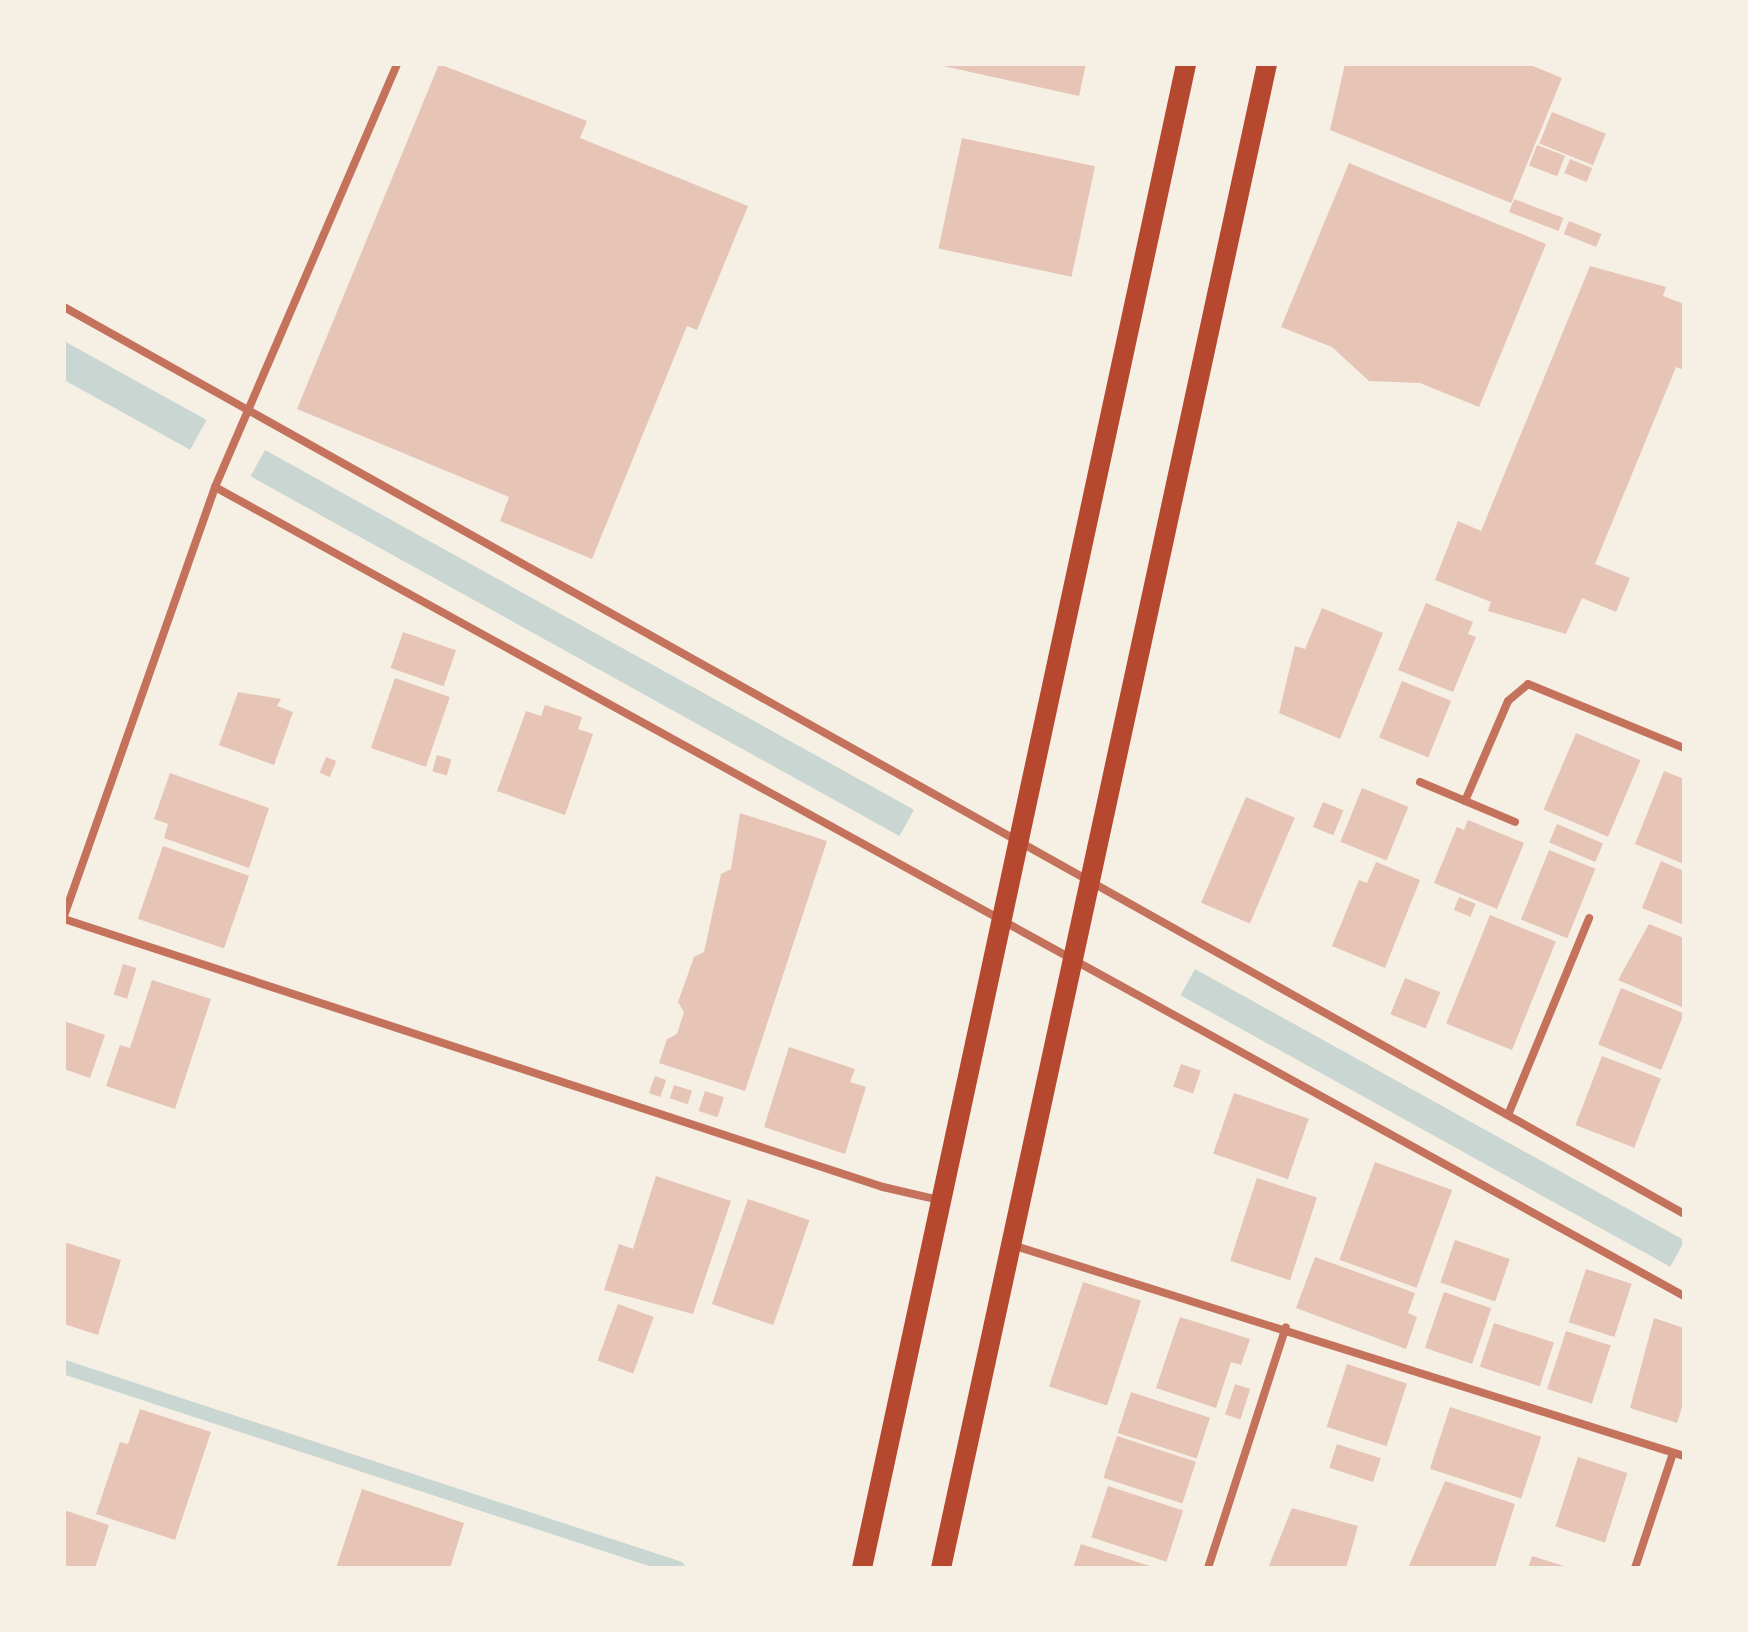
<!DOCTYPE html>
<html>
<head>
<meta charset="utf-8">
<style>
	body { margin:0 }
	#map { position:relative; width:1748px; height:1632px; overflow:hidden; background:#f6efe4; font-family:Poppins,sans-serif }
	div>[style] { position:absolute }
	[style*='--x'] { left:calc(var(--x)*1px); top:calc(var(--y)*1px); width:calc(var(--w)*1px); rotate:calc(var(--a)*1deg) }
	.water>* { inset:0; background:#c9d6d2; transform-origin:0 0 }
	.stream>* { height:14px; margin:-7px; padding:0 7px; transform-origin:7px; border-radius:7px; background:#c9d6d2 }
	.building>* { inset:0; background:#e6c5b7; transform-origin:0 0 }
	.minor>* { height:8px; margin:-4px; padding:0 4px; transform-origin:4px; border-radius:4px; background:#c5725c }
	.primary>* { height:20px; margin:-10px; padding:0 10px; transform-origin:10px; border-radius:10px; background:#b5482f }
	span { translate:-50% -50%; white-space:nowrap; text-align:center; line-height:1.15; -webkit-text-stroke:8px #f6efe4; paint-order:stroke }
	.frame { position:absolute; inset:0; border:66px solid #f6efe4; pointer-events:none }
</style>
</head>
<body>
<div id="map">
	<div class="water">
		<div style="left:64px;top:341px;width:163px;height:34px;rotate:29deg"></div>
		<div style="left:265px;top:450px;width:742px;height:30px;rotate:29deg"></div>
		<div style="left:1195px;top:969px;width:560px;height:30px;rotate:29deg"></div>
	</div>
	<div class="stream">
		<div style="--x:64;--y:1367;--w:646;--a:18.13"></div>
	</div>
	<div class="building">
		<div style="clip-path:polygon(439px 64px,587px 121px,580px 138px,748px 206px,697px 330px,687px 326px,592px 559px,500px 521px,509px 497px,297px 409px)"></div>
		<div style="clip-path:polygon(934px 64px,1086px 64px,1079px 96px)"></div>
		<div style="clip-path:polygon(1345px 64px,1528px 64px,1562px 78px,1511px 203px,1330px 130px)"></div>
		<div style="left:1552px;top:112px;width:58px;height:34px;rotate:22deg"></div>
		<div style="left:962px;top:138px;width:136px;height:113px;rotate:12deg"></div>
		<div style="left:1537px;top:145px;width:30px;height:22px;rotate:21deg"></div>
		<div style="left:1570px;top:159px;width:24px;height:15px;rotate:22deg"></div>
		<div style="clip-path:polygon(1349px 163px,1546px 244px,1479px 407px,1420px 383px,1369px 381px,1332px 347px,1281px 327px)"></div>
		<div style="left:1514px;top:199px;width:53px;height:14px;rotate:21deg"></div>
		<div style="left:1569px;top:221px;width:35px;height:14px;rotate:22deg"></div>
		<div style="clip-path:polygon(1590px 266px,1666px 287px,1663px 296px,1684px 304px,1684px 370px,1676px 367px,1595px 564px,1630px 578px,1616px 612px,1582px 598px,1566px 634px,1488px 611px,1491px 602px,1435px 580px,1458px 521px,1481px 531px)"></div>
		<div style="clip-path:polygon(1426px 603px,1473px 622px,1468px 634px,1476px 637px,1453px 692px,1398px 670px)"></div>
		<div style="clip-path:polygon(1322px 608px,1383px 633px,1340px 739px,1279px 713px,1295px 646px,1305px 649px)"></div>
		<div style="left:403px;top:632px;width:56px;height:38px;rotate:19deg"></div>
		<div style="left:395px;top:678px;width:58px;height:74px;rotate:19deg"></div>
		<div style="left:1402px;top:681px;width:53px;height:61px;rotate:22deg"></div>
		<div style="clip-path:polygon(238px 692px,281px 699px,277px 706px,293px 712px,274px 765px,219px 745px)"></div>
		<div style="clip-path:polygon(545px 705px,582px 717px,578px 729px,593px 734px,565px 815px,497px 791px,526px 711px,541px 716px)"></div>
		<div style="left:1576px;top:733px;width:70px;height:83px;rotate:23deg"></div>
		<div style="left:437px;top:755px;width:15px;height:17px;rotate:16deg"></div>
		<div style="left:326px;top:757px;width:11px;height:17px;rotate:22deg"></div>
		<div style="clip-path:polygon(1664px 771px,1684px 779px,1684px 864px,1635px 844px)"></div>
		<div style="clip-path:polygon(170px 773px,269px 808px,249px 868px,164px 838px,168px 824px,154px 819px)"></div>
		<div style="left:1362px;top:788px;width:50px;height:58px;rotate:22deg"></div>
		<div style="left:1246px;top:797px;width:53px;height:115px;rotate:23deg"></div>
		<div style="left:1323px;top:802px;width:22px;height:27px;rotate:22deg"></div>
		<div style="clip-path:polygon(740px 813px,827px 841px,745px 1091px,659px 1063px,667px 1039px,677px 1034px,684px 1012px,678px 1002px,694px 957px,704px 952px,721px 874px,731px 869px)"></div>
		<div style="clip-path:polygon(1468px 820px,1524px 843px,1497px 909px,1434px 883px,1457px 827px,1464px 830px)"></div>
		<div style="left:1557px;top:824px;width:50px;height:20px;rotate:23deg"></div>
		<div style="left:163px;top:846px;width:91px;height:77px;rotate:19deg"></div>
		<div style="left:1549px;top:850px;width:50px;height:75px;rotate:22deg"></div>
		<div style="clip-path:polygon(1661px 861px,1684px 871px,1684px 925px,1642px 908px)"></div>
		<div style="clip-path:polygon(1376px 862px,1420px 880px,1385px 968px,1332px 946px,1359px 880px,1367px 883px)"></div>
		<div style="left:1459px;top:897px;width:18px;height:14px;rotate:22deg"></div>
		<div style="left:1490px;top:915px;width:71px;height:117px;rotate:22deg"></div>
		<div style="clip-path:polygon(1649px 924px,1684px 938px,1684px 1008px,1618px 980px)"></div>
		<div style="left:123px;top:964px;width:14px;height:32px;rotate:17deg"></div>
		<div style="left:1405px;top:978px;width:38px;height:39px;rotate:22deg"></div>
		<div style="clip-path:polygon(152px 980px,211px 999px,175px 1109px,106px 1086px,120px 1045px,130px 1048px)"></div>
		<div style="left:1621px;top:988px;width:68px;height:61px;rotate:22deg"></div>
		<div style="clip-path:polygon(64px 1021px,105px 1035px,90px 1078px,64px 1069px)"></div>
		<div style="clip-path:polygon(789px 1047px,855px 1069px,850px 1082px,866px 1087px,845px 1154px,764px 1127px)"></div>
		<div style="left:1602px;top:1056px;width:63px;height:74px;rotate:21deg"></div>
		<div style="left:1181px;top:1064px;width:21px;height:24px;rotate:19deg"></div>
		<div style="left:655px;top:1076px;width:12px;height:18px;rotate:20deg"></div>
		<div style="left:674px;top:1085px;width:19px;height:14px;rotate:18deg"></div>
		<div style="left:705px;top:1091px;width:20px;height:21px;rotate:18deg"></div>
		<div style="left:1234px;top:1093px;width:79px;height:64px;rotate:19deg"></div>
		<div style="left:1375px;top:1162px;width:82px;height:104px;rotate:20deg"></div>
		<div style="clip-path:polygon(656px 1176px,731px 1201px,693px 1314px,604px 1290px,619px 1244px,633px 1249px)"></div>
		<div style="left:1257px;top:1178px;width:63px;height:87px;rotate:18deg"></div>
		<div style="left:748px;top:1199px;width:65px;height:111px;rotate:19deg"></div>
		<div style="left:1455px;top:1240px;width:58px;height:45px;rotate:19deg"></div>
		<div style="clip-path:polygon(64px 1242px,121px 1260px,98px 1335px,64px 1324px)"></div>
		<div style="clip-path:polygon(1315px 1257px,1415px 1293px,1408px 1313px,1417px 1317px,1406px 1349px,1296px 1308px)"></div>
		<div style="left:1586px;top:1269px;width:48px;height:56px;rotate:18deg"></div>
		<div style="left:1083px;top:1282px;width:61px;height:110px;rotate:18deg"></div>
		<div style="left:1444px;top:1292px;width:50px;height:59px;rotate:19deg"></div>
		<div style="left:618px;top:1304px;width:38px;height:60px;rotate:20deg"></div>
		<div style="clip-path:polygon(1180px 1317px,1250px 1339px,1241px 1365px,1231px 1362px,1216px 1408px,1156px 1388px)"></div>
		<div style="clip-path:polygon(1654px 1318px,1684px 1328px,1684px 1401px,1677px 1423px,1630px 1408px)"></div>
		<div style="left:1494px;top:1323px;width:63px;height:46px;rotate:18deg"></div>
		<div style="left:1566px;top:1331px;width:47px;height:61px;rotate:18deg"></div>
		<div style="left:1347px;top:1364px;width:63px;height:66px;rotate:18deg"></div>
		<div style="left:1235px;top:1384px;width:16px;height:32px;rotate:18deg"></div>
		<div style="left:1131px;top:1392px;width:83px;height:43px;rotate:18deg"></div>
		<div style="left:1450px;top:1407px;width:96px;height:65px;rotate:18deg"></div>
		<div style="clip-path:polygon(140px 1409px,211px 1432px,175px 1540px,96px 1514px,120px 1442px,128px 1444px)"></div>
		<div style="left:1117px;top:1436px;width:83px;height:44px;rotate:18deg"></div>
		<div style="left:1337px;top:1444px;width:46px;height:25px;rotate:18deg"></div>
		<div style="left:1578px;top:1457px;width:52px;height:73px;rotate:18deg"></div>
		<div style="clip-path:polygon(1445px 1481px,1515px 1504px,1495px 1568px,1408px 1568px)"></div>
		<div style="left:1108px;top:1486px;width:79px;height:54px;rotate:18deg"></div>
		<div style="clip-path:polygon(362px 1489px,464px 1523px,450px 1568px,336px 1568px)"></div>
		<div style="clip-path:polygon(1292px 1508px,1358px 1526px,1346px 1568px,1268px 1568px)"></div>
		<div style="clip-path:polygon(64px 1510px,109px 1525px,95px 1568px,64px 1568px)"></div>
		<div style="clip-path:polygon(1081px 1544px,1153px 1567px,1153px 1568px,1073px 1568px)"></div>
		<div style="clip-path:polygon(1532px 1556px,1567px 1567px,1567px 1568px,1528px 1568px)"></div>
	</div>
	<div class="minor">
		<div style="--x:64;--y:307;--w:1857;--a:29.24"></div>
		<div style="--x:215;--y:487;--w:1677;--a:28.84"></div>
		<div style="--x:1420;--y:782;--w:103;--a:22.8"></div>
		<div style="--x:1465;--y:801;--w:109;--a:-66.7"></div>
		<div style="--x:1508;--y:701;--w:26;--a:-40"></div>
		<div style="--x:1528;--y:684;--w:169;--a:22.3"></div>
		<div style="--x:64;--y:916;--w:455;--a:-70.6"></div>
		<div style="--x:215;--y:487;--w:460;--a:-66.7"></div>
		<div style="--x:64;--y:919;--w:862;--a:18.12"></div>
		<div style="--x:883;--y:1187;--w:57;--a:13.1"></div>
		<div style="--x:1508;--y:1115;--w:213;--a:-67.6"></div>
		<div style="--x:1012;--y:1245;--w:704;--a:17.43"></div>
		<div style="--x:1208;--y:1568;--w:253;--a:-72.1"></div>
		<div style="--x:1635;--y:1568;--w:121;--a:-71.7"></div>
	</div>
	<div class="primary">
		<div style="--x:862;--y:1568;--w:1539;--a:-77.84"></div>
		<div style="--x:941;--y:1568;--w:1539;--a:-77.77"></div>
	</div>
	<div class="frame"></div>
</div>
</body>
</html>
